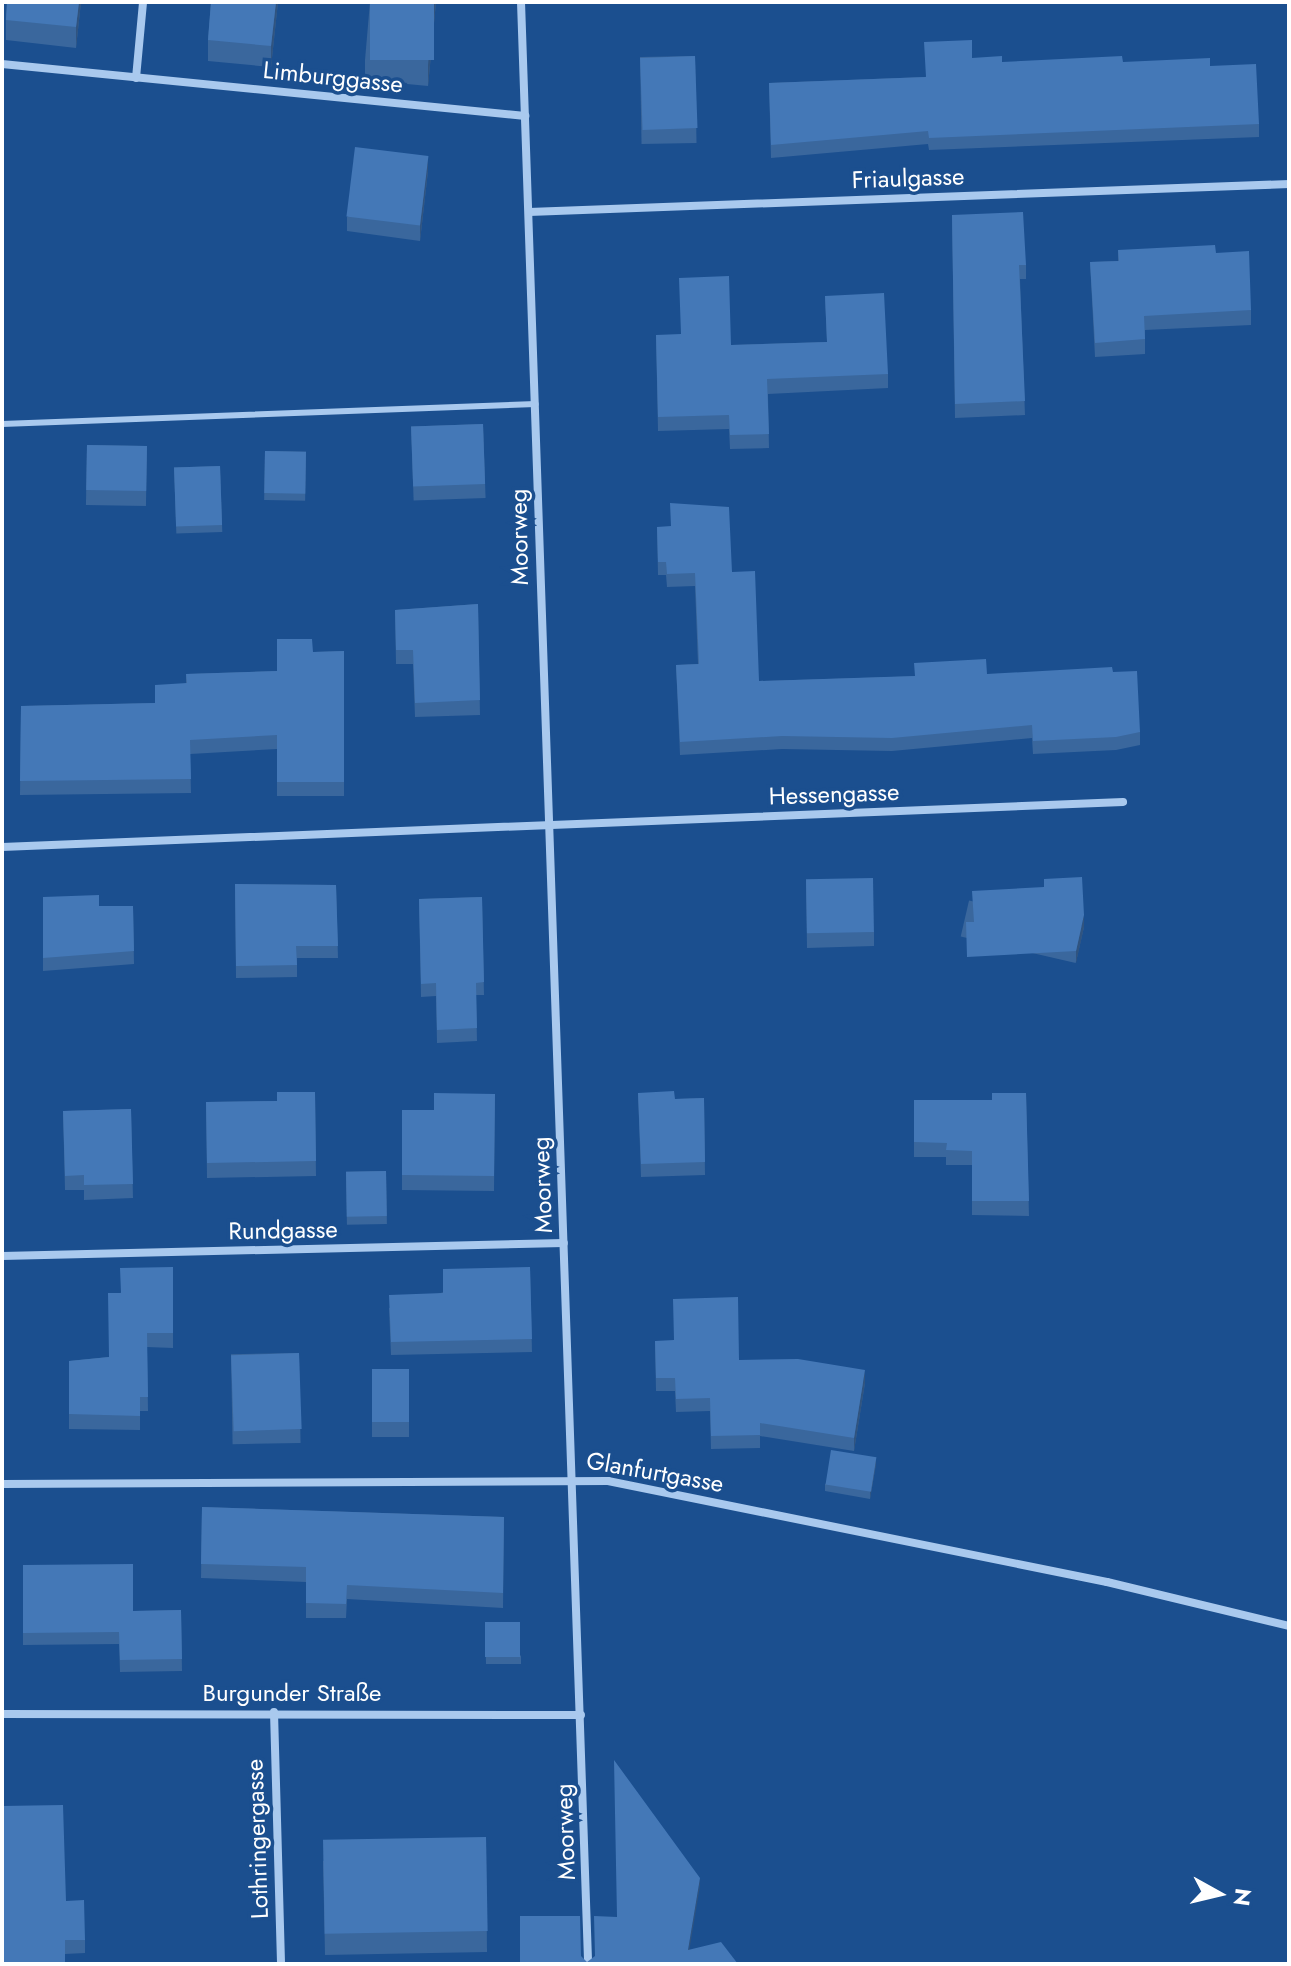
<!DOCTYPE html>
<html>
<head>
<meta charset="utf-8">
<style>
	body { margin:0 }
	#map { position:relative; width:1291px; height:1966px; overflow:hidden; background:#1b4f8f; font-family:Jost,sans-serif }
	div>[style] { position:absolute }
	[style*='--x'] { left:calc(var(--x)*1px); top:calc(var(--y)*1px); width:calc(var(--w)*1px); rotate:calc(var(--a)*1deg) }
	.lane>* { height:6px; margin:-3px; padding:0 3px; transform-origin:3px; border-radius:3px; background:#a9c9ee }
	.street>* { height:8px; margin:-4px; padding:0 4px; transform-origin:4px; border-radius:4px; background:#a9c9ee }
	.wall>* { inset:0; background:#3a679d; transform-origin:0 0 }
	.shaded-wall>* { inset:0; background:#305480 }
	.building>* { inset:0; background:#4478b7; transform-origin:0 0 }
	span { translate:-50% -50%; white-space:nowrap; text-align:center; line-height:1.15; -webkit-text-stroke:7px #1b4f8f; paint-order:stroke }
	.street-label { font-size:24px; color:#fff }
	.frame { position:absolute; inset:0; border:4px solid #fff; pointer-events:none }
	.north { position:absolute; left:1179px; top:1854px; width:80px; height:80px; -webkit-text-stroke:6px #1b4f8f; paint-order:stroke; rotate:98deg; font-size:22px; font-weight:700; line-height:32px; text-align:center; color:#fff }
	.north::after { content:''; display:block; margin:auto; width:28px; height:36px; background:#fff; clip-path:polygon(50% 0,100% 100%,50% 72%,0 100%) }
</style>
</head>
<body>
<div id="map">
	<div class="lane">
		<div style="--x:2;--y:424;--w:534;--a:-2.14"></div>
	</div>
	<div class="street">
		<div style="--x:521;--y:2;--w:1963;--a:88.04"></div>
		<div style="--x:2;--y:64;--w:526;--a:5.68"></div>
		<div style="--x:136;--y:78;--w:76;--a:-84.7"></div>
		<div style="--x:529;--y:212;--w:761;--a:-2.11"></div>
		<div style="--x:2;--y:847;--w:1122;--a:-2.3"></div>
		<div style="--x:2;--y:1256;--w:562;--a:-1.33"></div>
		<div style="--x:2;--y:1484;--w:606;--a:-0.28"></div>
		<div style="--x:608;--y:1481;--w:509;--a:11.44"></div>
		<div style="--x:1107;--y:1582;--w:187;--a:13.6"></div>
		<div style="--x:274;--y:1712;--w:252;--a:88.4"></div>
		<div style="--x:2;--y:1714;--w:579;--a:0.1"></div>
	</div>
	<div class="wall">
		<div style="clip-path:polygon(7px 2px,81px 2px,76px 48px,6px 40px,6px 20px)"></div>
		<div style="clip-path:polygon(211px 2px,278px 2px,271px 67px,208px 61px,208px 40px)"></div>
		<div style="clip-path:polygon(370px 2px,436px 2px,428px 86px,365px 80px,365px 60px)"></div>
		<div style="left:695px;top:56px;width:87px;height:55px;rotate:89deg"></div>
		<div style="clip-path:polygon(972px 58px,1002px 62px,1123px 62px,1210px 66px,1259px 124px,1259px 137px,929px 150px,928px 144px,771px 158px,769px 83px,925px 77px)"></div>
		<div style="clip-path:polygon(428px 171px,420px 241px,347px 231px,347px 217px)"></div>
		<div style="clip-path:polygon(952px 215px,1026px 265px,1026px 279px,1020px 279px,1025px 415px,955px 418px)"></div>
		<div style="clip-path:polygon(1118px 250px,1216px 253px,1251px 310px,1251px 325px,1145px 330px,1145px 354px,1095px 357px,1090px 262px,1118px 261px)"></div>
		<div style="clip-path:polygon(825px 296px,888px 374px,888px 388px,768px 394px,769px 448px,730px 449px,729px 429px,658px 431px,656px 335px,731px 345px,827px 342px)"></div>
		<div style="left:483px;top:424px;width:74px;height:72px;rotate:88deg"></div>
		<div style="left:87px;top:445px;width:60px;height:60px;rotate:1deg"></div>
		<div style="left:265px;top:451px;width:41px;height:49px;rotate:1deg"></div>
		<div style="left:220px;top:466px;width:66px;height:46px;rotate:88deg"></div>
		<div style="clip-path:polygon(657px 527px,732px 572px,759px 681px,987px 674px,1113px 672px,1140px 732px,1140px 745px,1116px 750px,1033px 754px,1032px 738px,892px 751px,782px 749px,680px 755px,676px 665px,698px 664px,695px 586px,667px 587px,666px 575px,658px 575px)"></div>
		<div style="clip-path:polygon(478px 604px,480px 715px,415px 717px,413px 664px,396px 664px,395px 610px)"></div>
		<div style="clip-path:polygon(344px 651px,344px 796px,277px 796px,277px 749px,190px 754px,191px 793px,20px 795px,21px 706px,155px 703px,186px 683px,186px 674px,277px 671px,313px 652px)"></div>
		<div style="clip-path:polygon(806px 880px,874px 932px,874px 946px,807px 948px)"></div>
		<div style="clip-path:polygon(235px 884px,336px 885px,338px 958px,297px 958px,297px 977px,236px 978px)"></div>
		<div style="clip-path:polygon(43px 897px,99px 906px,133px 906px,134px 964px,43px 971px)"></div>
		<div style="clip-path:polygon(482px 897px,484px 995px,476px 995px,477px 1041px,437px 1043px,436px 996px,421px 997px,419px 899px)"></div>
		<div style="left:1084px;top:927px;width:37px;height:118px;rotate:103deg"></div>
		<div style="clip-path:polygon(315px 1092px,316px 1176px,207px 1178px,206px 1102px,277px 1101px)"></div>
		<div style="clip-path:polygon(638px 1093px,675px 1099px,704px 1098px,705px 1175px,641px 1177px)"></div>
		<div style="clip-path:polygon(1026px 1093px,1029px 1216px,972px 1215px,972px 1165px,946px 1165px,946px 1157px,914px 1157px,914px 1100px,992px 1100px)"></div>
		<div style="clip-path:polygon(495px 1094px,494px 1191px,402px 1190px,402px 1110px,434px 1110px)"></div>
		<div style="clip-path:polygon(131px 1109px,133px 1198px,84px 1200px,84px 1190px,65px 1190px,63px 1111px)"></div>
		<div style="left:386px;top:1171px;width:53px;height:40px;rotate:89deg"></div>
		<div style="clip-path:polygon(173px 1267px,173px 1348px,147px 1347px,148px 1411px,140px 1411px,140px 1430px,69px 1429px,69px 1361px,109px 1357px,120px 1293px)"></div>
		<div style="clip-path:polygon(530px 1267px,532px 1352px,391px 1355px,389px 1308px)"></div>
		<div style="clip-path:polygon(655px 1341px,739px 1360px,865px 1383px,854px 1451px,760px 1436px,760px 1448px,711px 1449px,710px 1411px,676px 1412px,675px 1391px,656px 1391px)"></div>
		<div style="left:299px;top:1353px;width:90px;height:68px;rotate:89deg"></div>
		<div style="left:372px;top:1369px;width:37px;height:68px"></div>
		<div style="clip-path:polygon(876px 1464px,870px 1499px,825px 1491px,825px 1484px)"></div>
		<div style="clip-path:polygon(202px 1507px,504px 1517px,503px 1608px,347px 1599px,346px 1618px,306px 1618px,306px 1582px,201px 1578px)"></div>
		<div style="clip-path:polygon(23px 1565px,133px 1611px,181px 1610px,182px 1671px,120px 1672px,119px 1644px,23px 1645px)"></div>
		<div style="clip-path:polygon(485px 1622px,521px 1656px,521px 1664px,486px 1664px)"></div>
		<div style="clip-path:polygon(486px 1837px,487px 1952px,325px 1955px,323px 1861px)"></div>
		<div style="clip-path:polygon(66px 1901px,85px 1940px,85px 1953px,65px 1954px,2px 1964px)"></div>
	</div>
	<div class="shaded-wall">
		<div style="clip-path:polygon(79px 2px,81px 2px,76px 48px,76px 27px)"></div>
		<div style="clip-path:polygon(276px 2px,278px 2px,271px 67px,271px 46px)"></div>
		<div style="clip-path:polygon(434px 2px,436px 2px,428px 86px,428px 65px)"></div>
		<div style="clip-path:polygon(428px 156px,428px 171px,420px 241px,420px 226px)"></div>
		<div style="clip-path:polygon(1084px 915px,1084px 927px,1076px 963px,1076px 951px)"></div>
		<div style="clip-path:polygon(865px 1370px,865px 1383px,854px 1451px,854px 1438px)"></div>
		<div style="clip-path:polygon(876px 1457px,876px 1464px,870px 1499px,870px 1491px)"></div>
		<div style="clip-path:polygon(700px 1878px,700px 1886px,688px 1958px,688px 1950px)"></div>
	</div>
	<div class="building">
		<div style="clip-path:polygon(7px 2px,79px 2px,76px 27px,6px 20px)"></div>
		<div style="clip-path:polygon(211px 2px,276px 2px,271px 46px,208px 40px)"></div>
		<div style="left:370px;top:2px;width:64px;height:58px"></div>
		<div style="clip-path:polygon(972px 40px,972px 58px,1002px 56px,1002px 62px,1122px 56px,1123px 62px,1210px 58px,1210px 66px,1256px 64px,1259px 124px,929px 138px,928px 131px,771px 145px,769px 83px,926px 77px,924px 42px)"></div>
		<div style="left:695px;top:56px;width:72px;height:55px;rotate:88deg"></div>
		<div style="left:355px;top:147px;width:74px;height:70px;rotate:7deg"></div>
		<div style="clip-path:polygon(1023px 212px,1026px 265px,1019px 265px,1025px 401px,955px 404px,952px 215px)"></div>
		<div style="clip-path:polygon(1215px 245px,1216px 253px,1249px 251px,1251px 310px,1144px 316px,1145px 339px,1095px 343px,1090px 262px,1119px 261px,1118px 250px)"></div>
		<div style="clip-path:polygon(729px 276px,731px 345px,827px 342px,825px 296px,884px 293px,888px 374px,767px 379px,769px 434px,730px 435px,729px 415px,658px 417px,656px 335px,681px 334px,679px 278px)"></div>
		<div style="left:483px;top:424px;width:60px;height:72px;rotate:88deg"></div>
		<div style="left:87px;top:445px;width:60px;height:45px;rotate:1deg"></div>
		<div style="left:265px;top:451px;width:41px;height:42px;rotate:1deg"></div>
		<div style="left:220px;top:466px;width:59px;height:46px;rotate:88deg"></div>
		<div style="clip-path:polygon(670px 503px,729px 507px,732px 572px,755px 571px,759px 681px,915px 676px,914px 663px,986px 659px,987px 674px,1112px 667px,1113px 672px,1137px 671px,1140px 732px,1116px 737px,1033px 741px,1032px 725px,892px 738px,782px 736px,680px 742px,676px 665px,699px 664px,695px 573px,667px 574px,666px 562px,658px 562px,657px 527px,671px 526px)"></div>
		<div style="clip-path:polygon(478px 604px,480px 700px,415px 703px,413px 650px,396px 650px,395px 610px)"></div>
		<div style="clip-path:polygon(277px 639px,312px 639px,313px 652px,344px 651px,344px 782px,277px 782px,277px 735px,190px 740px,191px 779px,20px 781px,21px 706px,155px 703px,155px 685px,187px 683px,186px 674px,277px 671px)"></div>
		<div style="clip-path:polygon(1082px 877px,1084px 915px,1076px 951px,967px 957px,966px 922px,974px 922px,972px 891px,1044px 887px,1044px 879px)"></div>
		<div style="left:873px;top:878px;width:54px;height:67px;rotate:89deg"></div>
		<div style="clip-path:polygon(235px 884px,336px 885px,338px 946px,296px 946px,297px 965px,236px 966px)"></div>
		<div style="clip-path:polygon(99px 895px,99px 906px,133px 906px,134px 951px,43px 958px,43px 897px)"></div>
		<div style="clip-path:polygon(482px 897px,484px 982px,476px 983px,477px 1028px,437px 1030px,436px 983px,421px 984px,419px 899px)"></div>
		<div style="clip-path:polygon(674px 1091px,675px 1099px,704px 1098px,705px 1162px,641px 1164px,638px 1093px)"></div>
		<div style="clip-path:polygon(277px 1092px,315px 1092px,316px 1161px,207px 1163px,206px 1102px,277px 1101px)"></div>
		<div style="clip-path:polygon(434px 1093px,495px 1094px,494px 1176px,402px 1175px,402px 1110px,434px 1110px)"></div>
		<div style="clip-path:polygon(992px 1093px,1026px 1093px,1029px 1201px,972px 1201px,972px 1151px,946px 1150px,947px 1143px,914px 1142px,914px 1100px,992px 1100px)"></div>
		<div style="clip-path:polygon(131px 1109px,133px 1184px,84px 1185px,84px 1175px,65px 1176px,63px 1111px)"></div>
		<div style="left:386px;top:1171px;width:45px;height:40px;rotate:89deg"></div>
		<div style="clip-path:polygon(173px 1267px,173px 1333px,147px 1333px,148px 1397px,140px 1397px,140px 1416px,69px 1414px,69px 1361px,109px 1357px,108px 1293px,121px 1293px,120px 1268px)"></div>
		<div style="clip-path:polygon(530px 1267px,532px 1339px,391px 1342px,389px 1295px,443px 1293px,443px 1269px)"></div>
		<div style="clip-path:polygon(738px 1297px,739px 1360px,798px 1359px,865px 1370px,854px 1438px,760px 1423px,760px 1435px,711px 1436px,710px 1398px,676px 1399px,675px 1378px,656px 1378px,655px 1341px,674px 1340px,673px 1299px)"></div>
		<div style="left:299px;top:1353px;width:76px;height:68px;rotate:88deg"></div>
		<div style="left:372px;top:1369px;width:37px;height:53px"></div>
		<div style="left:831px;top:1450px;width:46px;height:35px;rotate:9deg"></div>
		<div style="clip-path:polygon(202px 1507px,504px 1517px,503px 1593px,347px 1585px,346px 1604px,306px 1603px,306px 1567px,201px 1564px)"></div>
		<div style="clip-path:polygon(133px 1564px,133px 1611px,181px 1610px,182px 1659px,120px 1660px,119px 1632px,23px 1633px,23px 1565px)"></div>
		<div style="left:485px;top:1622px;width:35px;height:35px"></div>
		<div style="clip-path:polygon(614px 1760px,700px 1878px,688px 1950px,721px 1942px,738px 1964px,520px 1964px,520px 1916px,580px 1916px,581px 1956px,587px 1962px,595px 1956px,594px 1916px,617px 1917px)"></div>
		<div style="clip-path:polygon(63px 1805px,66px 1901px,84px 1900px,85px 1940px,65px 1940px,65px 1964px,2px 1964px,2px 1806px)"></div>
		<div style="left:486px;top:1837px;width:94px;height:163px;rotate:89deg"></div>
	</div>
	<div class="street-label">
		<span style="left:333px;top:77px;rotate:6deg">Limburggasse</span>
		<span style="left:908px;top:178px;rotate:-2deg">Friaulgasse</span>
		<span style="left:519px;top:537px;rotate:-91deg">Moorweg</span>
		<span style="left:834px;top:794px;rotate:-2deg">Hessengasse</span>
		<span style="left:542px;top:1185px;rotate:-92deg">Moorweg</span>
		<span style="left:283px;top:1230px;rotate:-1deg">Rundgasse</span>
		<span style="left:655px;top:1472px;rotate:10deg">Glanfurtgasse</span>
		<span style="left:292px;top:1693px">Burgunder Straße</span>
		<span style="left:565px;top:1832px;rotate:-92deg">Moorweg</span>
		<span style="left:257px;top:1839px;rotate:-92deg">Lothringergasse</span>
	</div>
	<div class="frame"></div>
	<div class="north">N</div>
</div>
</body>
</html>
